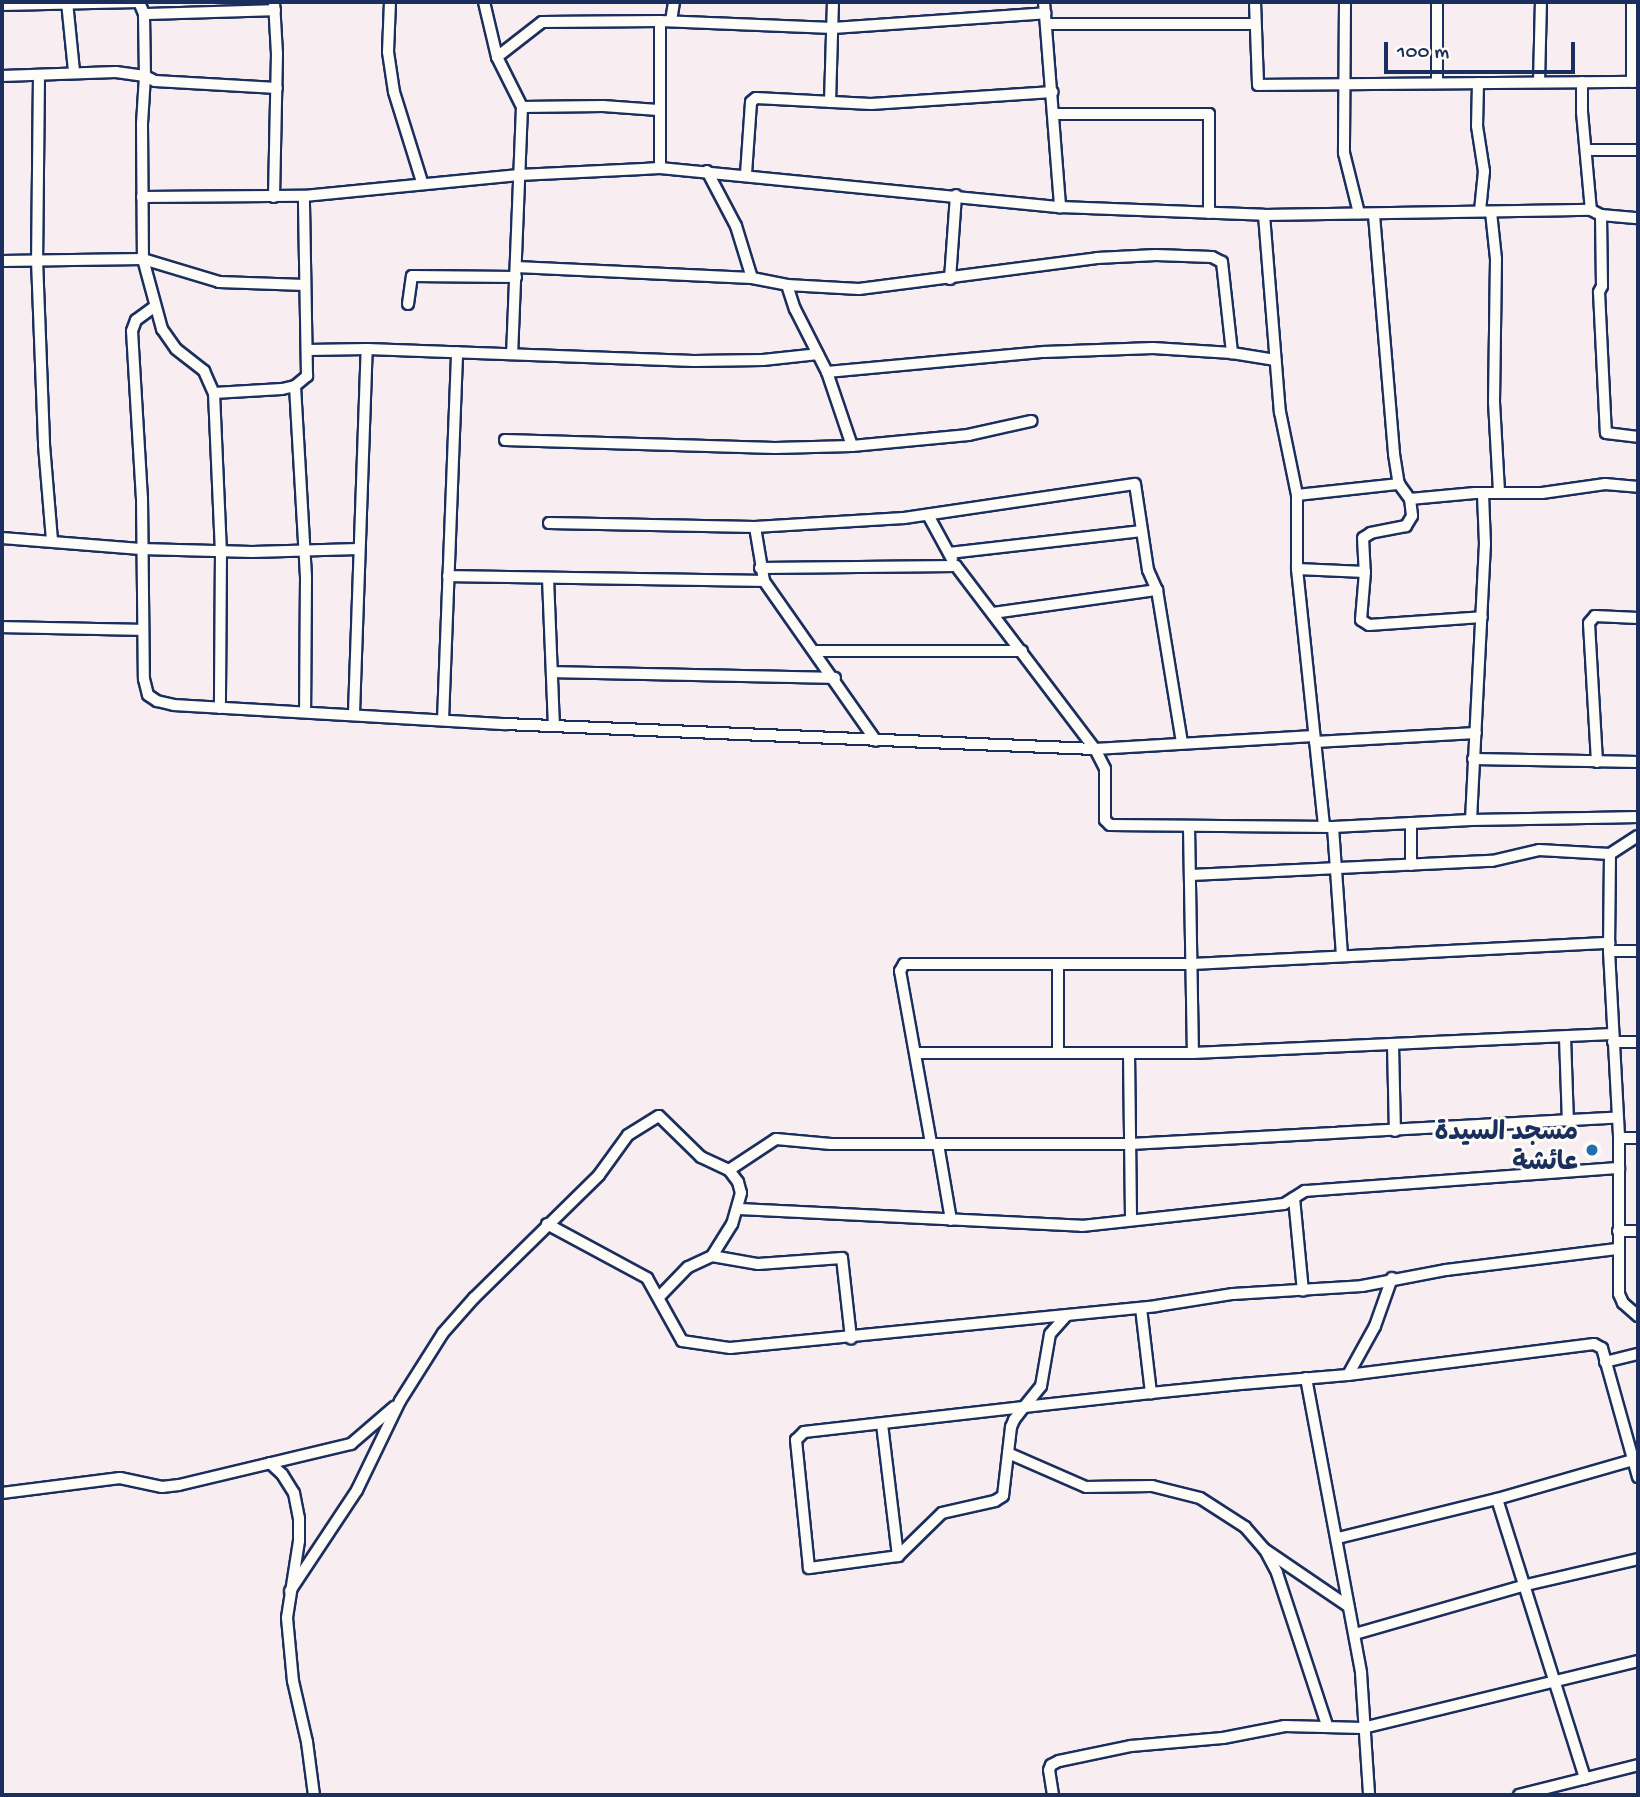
<!DOCTYPE html>
<html>
<head>
<meta charset="utf-8">
<style>
	body { margin:0 }
	#map { position:relative; width:1640px; height:1797px; overflow:hidden; background:#f8eef2; font-family:"Gochi Hand","Playpen Sans Arabic",sans-serif }
	div>[style] { position:absolute }
	[style*='--x'] { left:calc(var(--x)*1px); top:calc(var(--y)*1px); width:calc(var(--w)*1px); rotate:calc(var(--a)*1deg) }
	.roads { filter:drop-shadow(2px 0 #1b2f5e) drop-shadow(-2px 0 #1b2f5e) drop-shadow(0 2px #1b2f5e) drop-shadow(0 -2px #1b2f5e) }
	.minor>* { height:10px; margin:-5px; padding:0 5px; transform-origin:5px; border-radius:5px; background:#fdfcf7 }
	.dots>* { width:19px; height:19px; translate:-50% -50%; box-sizing:border-box; border:4px solid #fdfcf7; border-radius:50% }
	span { translate:-50% -50%; white-space:nowrap; text-align:center; line-height:1.15; -webkit-text-stroke:6px #fdfcf7; paint-order:stroke }
	.poi-label { font-size:26px; color:#1b2f5e; font-weight:700 }
	.right { translate:-100% -50%; text-align:right }
	.frame { position:absolute; inset:0; border:4px solid #1b2f5e; pointer-events:none }
	.scale { position:absolute; left:1384px; top:42px; width:191px; height:32px; box-sizing:border-box; border:4px solid #1b2f5e; border-top:0; padding-left:9px; font-size:21px; line-height:24px; white-space:nowrap; color:#1b2f5e; -webkit-text-stroke:5px #fdfcf7; paint-order:stroke }
</style>
</head>
<body>
<div id="map">
	<div class="roads">
		<div class="minor">
			<div style="--x:67;--y:2;--w:69;--a:84.2"></div>
			<div style="--x:139;--y:2;--w:13;--a:67"></div>
			<div style="--x:144;--y:14;--w:62;--a:89.1"></div>
			<div style="--x:145;--y:76;--w:48;--a:93.6"></div>
			<div style="--x:142;--y:124;--w:135;--a:89.6"></div>
			<div style="--x:143;--y:259;--w:73;--a:74.8"></div>
			<div style="--x:162;--y:329;--w:24;--a:55"></div>
			<div style="--x:176;--y:349;--w:36;--a:38"></div>
			<div style="--x:204;--y:371;--w:24;--a:66"></div>
			<div style="--x:214;--y:393;--w:158;--a:87.5"></div>
			<div style="--x:221;--y:551;--w:157;--a:90.4"></div>
			<div style="--x:390;--y:2;--w:50;--a:92.3"></div>
			<div style="--x:388;--y:52;--w:40;--a:81.5"></div>
			<div style="--x:394;--y:92;--w:94;--a:72.7"></div>
			<div style="--x:484;--y:2;--w:57;--a:76.7"></div>
			<div style="--x:497;--y:57;--w:56;--a:63.4"></div>
			<div style="--x:522;--y:107;--w:246;--a:92.3"></div>
			<div style="--x:1044;--y:2;--w:206;--a:85.5"></div>
			<div style="--x:1255;--y:2;--w:83;--a:87.9"></div>
			<div style="--x:1258;--y:85;--w:380;--a:-0.5"></div>
			<div style="--x:1345;--y:2;--w:151;--a:90.4"></div>
			<div style="--x:1344;--y:153;--w:62;--a:76"></div>
			<div style="--x:1437;--y:2;--w:80;--a:90"></div>
			<div style="--x:1632;--y:2;--w:80;--a:90"></div>
			<div style="--x:2;--y:5;--w:137;--a:-1.3"></div>
			<div style="--x:144;--y:14;--w:131;--a:-1.7"></div>
			<div style="--x:671;--y:21;--w:19;--a:-81"></div>
			<div style="--x:1047;--y:24;--w:208;--a:0"></div>
			<div style="--x:497;--y:57;--w:57;--a:-37.9"></div>
			<div style="--x:542;--y:22;--w:118;--a:-0.5"></div>
			<div style="--x:660;--y:21;--w:173;--a:2.3"></div>
			<div style="--x:833;--y:28;--w:213;--a:-4"></div>
			<div style="--x:39;--y:75;--w:185;--a:90.6"></div>
			<div style="--x:37;--y:260;--w:185;--a:87.8"></div>
			<div style="--x:44;--y:445;--w:95;--a:85.2"></div>
			<div style="--x:2;--y:76;--w:114;--a:-2"></div>
			<div style="--x:116;--y:72;--w:29;--a:8"></div>
			<div style="--x:145;--y:76;--w:11;--a:27"></div>
			<div style="--x:155;--y:81;--w:122;--a:3.3"></div>
			<div style="--x:1539;--y:82;--w:80;--a:-88.6"></div>
			<div style="--x:1582;--y:82;--w:30;--a:90"></div>
			<div style="--x:1582;--y:112;--w:98;--a:84.8"></div>
			<div style="--x:1478;--y:83;--w:43;--a:91.3"></div>
			<div style="--x:1477;--y:126;--w:46;--a:81.2"></div>
			<div style="--x:1484;--y:171;--w:40;--a:95.7"></div>
			<div style="--x:830;--y:102;--w:100;--a:-88.3"></div>
			<div style="--x:522;--y:107;--w:81;--a:-0.7"></div>
			<div style="--x:603;--y:106;--w:55;--a:4.2"></div>
			<div style="--x:1054;--y:114;--w:155;--a:0"></div>
			<div style="--x:1209;--y:114;--w:99;--a:90"></div>
			<div style="--x:1586;--y:150;--w:52;--a:0"></div>
			<div style="--x:660;--y:168;--w:147;--a:-90"></div>
			<div style="--x:707;--y:171;--w:62;--a:62.2"></div>
			<div style="--x:736;--y:226;--w:54;--a:72.9"></div>
			<div style="--x:746;--y:174;--w:72;--a:-86"></div>
			<div style="--x:751;--y:102;--w:6;--a:-39"></div>
			<div style="--x:756;--y:98;--w:115;--a:3"></div>
			<div style="--x:871;--y:104;--w:182;--a:-3.8"></div>
			<div style="--x:142;--y:197;--w:162;--a:-0.4"></div>
			<div style="--x:304;--y:196;--w:216;--a:-5.6"></div>
			<div style="--x:519;--y:175;--w:141;--a:-2.8"></div>
			<div style="--x:660;--y:168;--w:402;--a:5.6"></div>
			<div style="--x:1060;--y:207;--w:204;--a:2.2"></div>
			<div style="--x:1264;--y:215;--w:327;--a:-0.9"></div>
			<div style="--x:1591;--y:210;--w:11;--a:27"></div>
			<div style="--x:1601;--y:215;--w:37;--a:5"></div>
			<div style="--x:274;--y:197;--w:143;--a:-88.8"></div>
			<div style="--x:277;--y:54;--w:52;--a:-93.3"></div>
			<div style="--x:1491;--y:212;--w:47;--a:83.9"></div>
			<div style="--x:1496;--y:259;--w:143;--a:90.8"></div>
			<div style="--x:1494;--y:402;--w:90;--a:86.8"></div>
			<div style="--x:1264;--y:215;--w:198;--a:85.4"></div>
			<div style="--x:1280;--y:412;--w:85;--a:78.4"></div>
			<div style="--x:1297;--y:495;--w:74;--a:90"></div>
			<div style="--x:1297;--y:569;--w:259;--a:84"></div>
			<div style="--x:1374;--y:215;--w:240;--a:85.2"></div>
			<div style="--x:1394;--y:454;--w:30;--a:81"></div>
			<div style="--x:1399;--y:484;--w:19;--a:54"></div>
			<div style="--x:1410;--y:499;--w:17;--a:83"></div>
			<div style="--x:1412;--y:516;--w:12;--a:121"></div>
			<div style="--x:1406;--y:526;--w:36;--a:169"></div>
			<div style="--x:1371;--y:533;--w:9;--a:148"></div>
			<div style="--x:1363;--y:538;--w:34;--a:87"></div>
			<div style="--x:1365;--y:572;--w:48;--a:94.8"></div>
			<div style="--x:1361;--y:620;--w:9;--a:32"></div>
			<div style="--x:1369;--y:625;--w:113;--a:-4"></div>
			<div style="--x:1601;--y:215;--w:71;--a:89.2"></div>
			<div style="--x:1602;--y:286;--w:7;--a:117"></div>
			<div style="--x:1599;--y:292;--w:141;--a:87.2"></div>
			<div style="--x:1606;--y:433;--w:32;--a:7"></div>
			<div style="--x:2;--y:261;--w:141;--a:-0.8"></div>
			<div style="--x:143;--y:259;--w:79;--a:16.8"></div>
			<div style="--x:219;--y:282;--w:86;--a:2"></div>
			<div style="--x:516;--y:267;--w:236;--a:2.7"></div>
			<div style="--x:752;--y:278;--w:36;--a:11"></div>
			<div style="--x:787;--y:285;--w:72;--a:3.2"></div>
			<div style="--x:859;--y:289;--w:240;--a:-7.4"></div>
			<div style="--x:1097;--y:258;--w:59;--a:-2.9"></div>
			<div style="--x:1156;--y:255;--w:56;--a:2"></div>
			<div style="--x:1212;--y:257;--w:11;--a:27"></div>
			<div style="--x:1222;--y:262;--w:92;--a:83.7"></div>
			<div style="--x:950;--y:279;--w:84;--a:-85.9"></div>
			<div style="--x:787;--y:285;--w:25;--a:72"></div>
			<div style="--x:795;--y:309;--w:71;--a:63.1"></div>
			<div style="--x:827;--y:372;--w:78;--a:71.3"></div>
			<div style="--x:408;--y:304;--w:28;--a:-82"></div>
			<div style="--x:412;--y:276;--w:104;--a:0.6"></div>
			<div style="--x:154;--y:307;--w:22;--a:144"></div>
			<div style="--x:136;--y:320;--w:12;--a:110"></div>
			<div style="--x:132;--y:331;--w:167;--a:86.6"></div>
			<div style="--x:142;--y:498;--w:181;--a:89.4"></div>
			<div style="--x:144;--y:679;--w:16;--a:76"></div>
			<div style="--x:148;--y:695;--w:11;--a:34"></div>
			<div style="--x:157;--y:701;--w:17;--a:13"></div>
			<div style="--x:174;--y:705;--w:332;--a:3.3"></div>
			<div style="--x:505;--y:724;--w:591;--a:2.43"></div>
			<div style="--x:1095;--y:749;--w:22;--a:63"></div>
			<div style="--x:1105;--y:769;--w:51;--a:90"></div>
			<div style="--x:1105;--y:820;--w:7;--a:45"></div>
			<div style="--x:1110;--y:825;--w:223;--a:0.5"></div>
			<div style="--x:1333;--y:827;--w:138;--a:-2.9"></div>
			<div style="--x:1471;--y:820;--w:167;--a:-1"></div>
			<div style="--x:308;--y:350;--w:59;--a:-1"></div>
			<div style="--x:367;--y:349;--w:327;--a:2.1"></div>
			<div style="--x:694;--y:361;--w:69;--a:-0.8"></div>
			<div style="--x:763;--y:360;--w:55;--a:-6.2"></div>
			<div style="--x:827;--y:372;--w:218;--a:-5.3"></div>
			<div style="--x:1044;--y:352;--w:109;--a:-2.1"></div>
			<div style="--x:1153;--y:348;--w:79;--a:3.6"></div>
			<div style="--x:1232;--y:353;--w:44;--a:9.2"></div>
			<div style="--x:295;--y:386;--w:192;--a:86.7"></div>
			<div style="--x:306;--y:578;--w:133;--a:90.4"></div>
			<div style="--x:214;--y:393;--w:68;--a:-3.4"></div>
			<div style="--x:282;--y:389;--w:13;--a:-13"></div>
			<div style="--x:295;--y:386;--w:16;--a:-40"></div>
			<div style="--x:307;--y:376;--w:180;--a:-91"></div>
			<div style="--x:505;--y:440;--w:270;--a:1.7"></div>
			<div style="--x:775;--y:448;--w:77;--a:-1.5"></div>
			<div style="--x:852;--y:446;--w:117;--a:-5.4"></div>
			<div style="--x:968;--y:435;--w:65;--a:-12.5"></div>
			<div style="--x:1297;--y:495;--w:103;--a:-6.2"></div>
			<div style="--x:1410;--y:499;--w:65;--a:-5.3"></div>
			<div style="--x:1475;--y:493;--w:67;--a:0"></div>
			<div style="--x:1542;--y:493;--w:64;--a:-8.1"></div>
			<div style="--x:1605;--y:484;--w:33;--a:5"></div>
			<div style="--x:928;--y:515;--w:50;--a:61.4"></div>
			<div style="--x:549;--y:523;--w:206;--a:1.1"></div>
			<div style="--x:755;--y:527;--w:149;--a:-3.5"></div>
			<div style="--x:904;--y:518;--w:233;--a:-8.4"></div>
			<div style="--x:1135;--y:484;--w:87;--a:81.4"></div>
			<div style="--x:1148;--y:570;--w:22;--a:66"></div>
			<div style="--x:1157;--y:590;--w:155;--a:80.7"></div>
			<div style="--x:755;--y:527;--w:55;--a:80.5"></div>
			<div style="--x:764;--y:581;--w:195;--a:55"></div>
			<div style="--x:2;--y:538;--w:139;--a:4.5"></div>
			<div style="--x:141;--y:549;--w:111;--a:1.5"></div>
			<div style="--x:252;--y:552;--w:107;--a:-1.6"></div>
			<div style="--x:949;--y:553;--w:194;--a:-6.5"></div>
			<div style="--x:760;--y:568;--w:196;--a:-0.6"></div>
			<div style="--x:956;--y:566;--w:230;--a:52.8"></div>
			<div style="--x:1095;--y:749;--w:219;--a:-3.4"></div>
			<div style="--x:1297;--y:569;--w:68;--a:2.5"></div>
			<div style="--x:448;--y:576;--w:316;--a:0.9"></div>
			<div style="--x:548;--y:578;--w:147;--a:87.7"></div>
			<div style="--x:993;--y:613;--w:166;--a:-8"></div>
			<div style="--x:2;--y:627;--w:140;--a:1.2"></div>
			<div style="--x:814;--y:651;--w:208;--a:0"></div>
			<div style="--x:552;--y:672;--w:283;--a:1.2"></div>
			<div style="--x:354;--y:713;--w:364;--a:-88"></div>
			<div style="--x:443;--y:720;--w:368;--a:-87.8"></div>
			<div style="--x:1315;--y:742;--w:161;--a:-3.2"></div>
			<div style="--x:1473;--y:759;--w:165;--a:1"></div>
			<div style="--x:1597;--y:762;--w:139;--a:-93.3"></div>
			<div style="--x:1589;--y:623;--w:9;--a:-49"></div>
			<div style="--x:1595;--y:616;--w:43;--a:2.7"></div>
			<div style="--x:1471;--y:820;--w:276;--a:-87.1"></div>
			<div style="--x:1485;--y:544;--w:49;--a:-92.3"></div>
			<div style="--x:1189;--y:827;--w:226;--a:89"></div>
			<div style="--x:1333;--y:827;--w:129;--a:86"></div>
			<div style="--x:1610;--y:854;--w:97;--a:90.6"></div>
			<div style="--x:1609;--y:951;--w:187;--a:86.9"></div>
			<div style="--x:1619;--y:1138;--w:156;--a:90"></div>
			<div style="--x:1619;--y:1294;--w:10;--a:66"></div>
			<div style="--x:1623;--y:1303;--w:20;--a:41"></div>
			<div style="--x:1411;--y:865;--w:42;--a:-90"></div>
			<div style="--x:1191;--y:875;--w:301;--a:-2.7"></div>
			<div style="--x:1492;--y:861;--w:48;--a:-13.2"></div>
			<div style="--x:1539;--y:850;--w:71;--a:3.2"></div>
			<div style="--x:1610;--y:854;--w:33;--a:-33"></div>
			<div style="--x:1609;--y:951;--w:29;--a:0"></div>
			<div style="--x:1058;--y:964;--w:88;--a:90"></div>
			<div style="--x:1565;--y:1037;--w:84;--a:88"></div>
			<div style="--x:1613;--y:1042;--w:25;--a:0"></div>
			<div style="--x:1393;--y:1045;--w:86;--a:88.7"></div>
			<div style="--x:917;--y:1053;--w:276;--a:0"></div>
			<div style="--x:1193;--y:1053;--w:420;--a:-2.6"></div>
			<div style="--x:1129;--y:1053;--w:166;--a:89.3"></div>
			<div style="--x:1619;--y:1138;--w:19;--a:0"></div>
			<div style="--x:931;--y:1143;--w:175;--a:-100.2"></div>
			<div style="--x:900;--y:971;--w:8;--a:-60"></div>
			<div style="--x:904;--y:964;--w:288;--a:0"></div>
			<div style="--x:1192;--y:964;--w:418;--a:-2.9"></div>
			<div style="--x:938;--y:1144;--w:77;--a:80.3"></div>
			<div style="--x:729;--y:1170;--w:56;--a:-33.4"></div>
			<div style="--x:776;--y:1139;--w:55;--a:5.2"></div>
			<div style="--x:831;--y:1144;--w:299;--a:0"></div>
			<div style="--x:1130;--y:1144;--w:488;--a:-3.1"></div>
			<div style="--x:1294;--y:1198;--w:93;--a:84.5"></div>
			<div style="--x:739;--y:1209;--w:343;--a:2.8"></div>
			<div style="--x:1082;--y:1226;--w:203;--a:-6.2"></div>
			<div style="--x:1284;--y:1204;--w:25;--a:-32"></div>
			<div style="--x:1305;--y:1191;--w:315;--a:-4.2"></div>
			<div style="--x:547;--y:1224;--w:114;--a:28.4"></div>
			<div style="--x:647;--y:1278;--w:72;--a:60.9"></div>
			<div style="--x:682;--y:1341;--w:49;--a:8.3"></div>
			<div style="--x:730;--y:1348;--w:428;--a:-5.6"></div>
			<div style="--x:1156;--y:1306;--w:78;--a:-8.9"></div>
			<div style="--x:1233;--y:1294;--w:129;--a:-3.5"></div>
			<div style="--x:1362;--y:1286;--w:86;--a:-10.8"></div>
			<div style="--x:1446;--y:1270;--w:172;--a:-7"></div>
			<div style="--x:1618;--y:1231;--w:20;--a:0"></div>
			<div style="--x:712;--y:1256;--w:47;--a:9.9"></div>
			<div style="--x:758;--y:1264;--w:84;--a:-4.1"></div>
			<div style="--x:842;--y:1258;--w:81;--a:83.6"></div>
			<div style="--x:1141;--y:1308;--w:86;--a:83.3"></div>
			<div style="--x:1067;--y:1315;--w:25;--a:132"></div>
			<div style="--x:1050;--y:1334;--w:53;--a:99.8"></div>
			<div style="--x:1041;--y:1386;--w:27;--a:129"></div>
			<div style="--x:1024;--y:1407;--w:16;--a:128"></div>
			<div style="--x:1014;--y:1420;--w:8;--a:113"></div>
			<div style="--x:1011;--y:1427;--w:69;--a:96.6"></div>
			<div style="--x:1003;--y:1496;--w:9;--a:148"></div>
			<div style="--x:995;--y:1501;--w:54;--a:167.2"></div>
			<div style="--x:942;--y:1513;--w:62;--a:135.7"></div>
			<div style="--x:898;--y:1556;--w:90;--a:172.3"></div>
			<div style="--x:809;--y:1568;--w:129;--a:-95.8"></div>
			<div style="--x:796;--y:1440;--w:11;--a:-45"></div>
			<div style="--x:804;--y:1432;--w:159;--a:-6.5"></div>
			<div style="--x:962;--y:1414;--w:62;--a:-6.4"></div>
			<div style="--x:1024;--y:1407;--w:128;--a:-6.3"></div>
			<div style="--x:1151;--y:1393;--w:90;--a:-5.7"></div>
			<div style="--x:1241;--y:1384;--w:107;--a:-4.8"></div>
			<div style="--x:1348;--y:1375;--w:248;--a:-7.2"></div>
			<div style="--x:1594;--y:1344;--w:9;--a:27"></div>
			<div style="--x:1602;--y:1348;--w:134;--a:74.4"></div>
			<div style="--x:1605;--y:1362;--w:34;--a:-14"></div>
			<div style="--x:1348;--y:1375;--w:56;--a:-61.1"></div>
			<div style="--x:1375;--y:1326;--w:51;--a:-70.5"></div>
			<div style="--x:1306;--y:1378;--w:300;--a:79.4"></div>
			<div style="--x:1361;--y:1673;--w:122;--a:86.2"></div>
			<div style="--x:882;--y:1424;--w:133;--a:83.1"></div>
			<div style="--x:1008;--y:1453;--w:85;--a:23.6"></div>
			<div style="--x:1086;--y:1487;--w:66;--a:-0.9"></div>
			<div style="--x:1152;--y:1486;--w:49;--a:14"></div>
			<div style="--x:1200;--y:1498;--w:54;--a:32.8"></div>
			<div style="--x:1245;--y:1527;--w:29;--a:49"></div>
			<div style="--x:1264;--y:1549;--w:102;--a:34.2"></div>
			<div style="--x:270;--y:1463;--w:16;--a:43"></div>
			<div style="--x:282;--y:1474;--w:22;--a:58"></div>
			<div style="--x:294;--y:1493;--w:25;--a:79"></div>
			<div style="--x:299;--y:1518;--w:23;--a:90"></div>
			<div style="--x:299;--y:1541;--w:78;--a:98.9"></div>
			<div style="--x:287;--y:1618;--w:63;--a:84.6"></div>
			<div style="--x:293;--y:1681;--w:63;--a:77.1"></div>
			<div style="--x:307;--y:1742;--w:53;--a:82.5"></div>
			<div style="--x:2;--y:1493;--w:119;--a:-7.2"></div>
			<div style="--x:120;--y:1478;--w:43;--a:12.1"></div>
			<div style="--x:162;--y:1487;--w:17;--a:-7"></div>
			<div style="--x:179;--y:1485;--w:177;--a:-13.4"></div>
			<div style="--x:351;--y:1444;--w:57;--a:-40.7"></div>
			<div style="--x:1497;--y:1499;--w:293;--a:72.5"></div>
			<div style="--x:1338;--y:1538;--w:164;--a:-13.8"></div>
			<div style="--x:1497;--y:1499;--w:141;--a:-16"></div>
			<div style="--x:1265;--y:1550;--w:26;--a:62"></div>
			<div style="--x:1277;--y:1573;--w:160;--a:71.8"></div>
			<div style="--x:290;--y:1591;--w:121;--a:-56.4"></div>
			<div style="--x:357;--y:1490;--w:99;--a:-64.2"></div>
			<div style="--x:400;--y:1401;--w:80;--a:-57.7"></div>
			<div style="--x:443;--y:1333;--w:47;--a:-48.5"></div>
			<div style="--x:474;--y:1298;--w:175;--a:-44.5"></div>
			<div style="--x:599;--y:1175;--w:49;--a:-54.1"></div>
			<div style="--x:628;--y:1135;--w:36;--a:-32"></div>
			<div style="--x:659;--y:1116;--w:59;--a:44.3"></div>
			<div style="--x:701;--y:1157;--w:31;--a:25"></div>
			<div style="--x:729;--y:1170;--w:15;--a:53"></div>
			<div style="--x:738;--y:1182;--w:11;--a:75"></div>
			<div style="--x:741;--y:1193;--w:32;--a:106"></div>
			<div style="--x:732;--y:1224;--w:38;--a:122"></div>
			<div style="--x:712;--y:1256;--w:26;--a:155"></div>
			<div style="--x:688;--y:1267;--w:42;--a:134"></div>
			<div style="--x:1355;--y:1634;--w:174;--a:-16"></div>
			<div style="--x:1522;--y:1586;--w:119;--a:-13.1"></div>
			<div style="--x:1053;--y:1795;--w:25;--a:-99"></div>
			<div style="--x:1049;--y:1770;--w:5;--a:-68"></div>
			<div style="--x:1051;--y:1765;--w:9;--a:-27"></div>
			<div style="--x:1059;--y:1761;--w:74;--a:-11.8"></div>
			<div style="--x:1131;--y:1746;--w:92;--a:-5"></div>
			<div style="--x:1223;--y:1738;--w:63;--a:-11"></div>
			<div style="--x:1285;--y:1726;--w:78;--a:1.5"></div>
			<div style="--x:1363;--y:1728;--w:283;--a:-13.7"></div>
			<div style="--x:1519;--y:1795;--w:123;--a:-14.1"></div>
		</div>
	</div>
	<div class="dots">
		<div style="left:1592px;top:1150px;background:#1f6fb2"></div>
	</div>
	<div class="poi-label">
		<span class="right" style="left:1578px;top:1150px">مسجد السيدة<br>عائشة</span>
	</div>
	<div class="frame"></div>
	<div class="scale">100 m</div>
</div>
</body>
</html>
